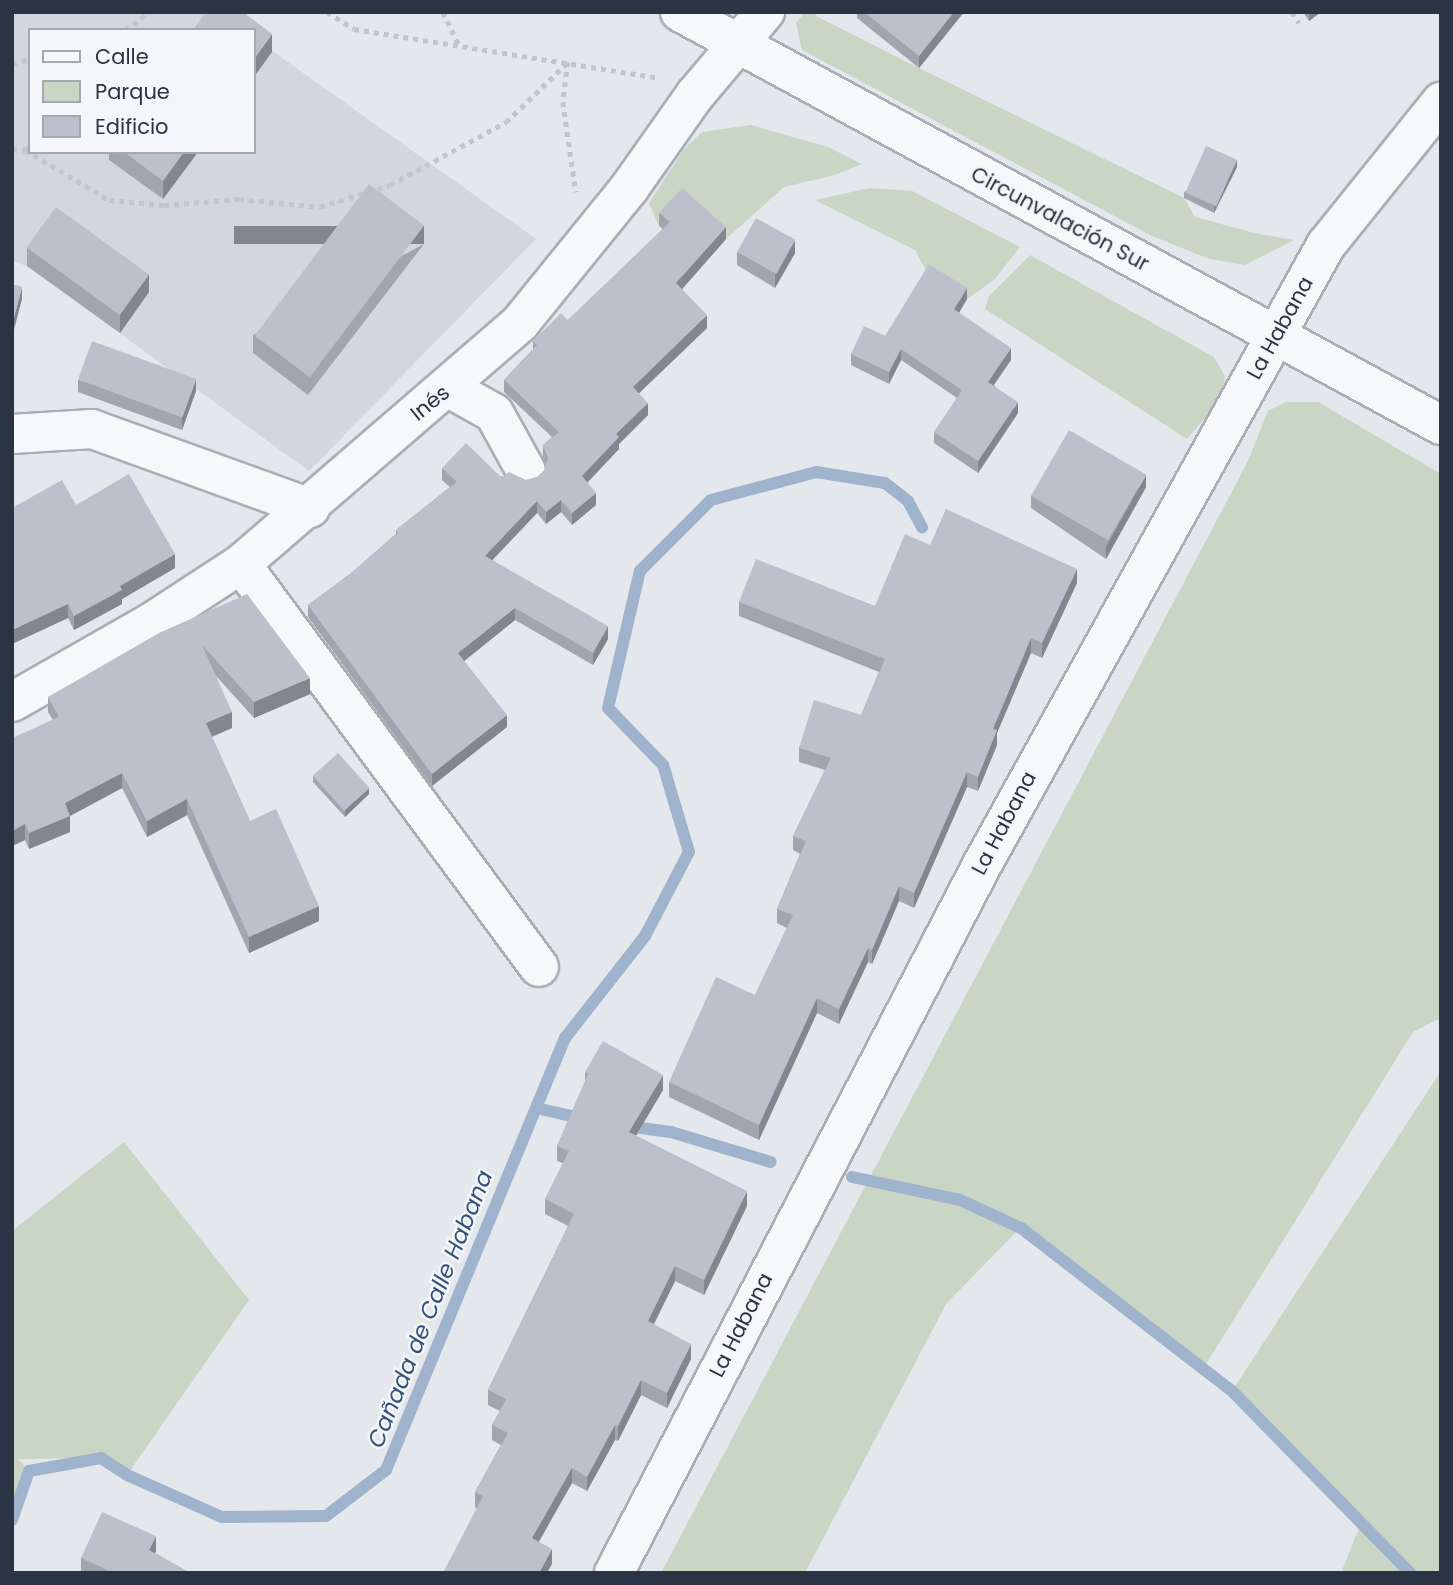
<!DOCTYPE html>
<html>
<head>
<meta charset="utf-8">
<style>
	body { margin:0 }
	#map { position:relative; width:1453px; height:1585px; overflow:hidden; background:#e4e7ec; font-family:Poppins,sans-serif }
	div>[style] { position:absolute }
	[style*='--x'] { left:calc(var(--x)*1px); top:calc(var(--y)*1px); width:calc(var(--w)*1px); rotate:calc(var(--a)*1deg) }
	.built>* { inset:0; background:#d2d6de }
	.green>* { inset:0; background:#c9d6c5 }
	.stream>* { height:12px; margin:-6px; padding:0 6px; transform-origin:6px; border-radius:6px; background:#9fb4cc }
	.path>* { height:4.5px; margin-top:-2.25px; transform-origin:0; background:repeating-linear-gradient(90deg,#c2c5cb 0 5px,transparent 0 10px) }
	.roads { filter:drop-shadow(2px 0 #a9aeb7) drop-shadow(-2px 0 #a9aeb7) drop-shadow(0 2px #a9aeb7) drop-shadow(0 -2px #a9aeb7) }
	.minor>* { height:38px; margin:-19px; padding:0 19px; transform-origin:19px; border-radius:19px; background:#f7f8fa }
	.wall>* { inset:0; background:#a1a5ae }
	.shaded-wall>* { inset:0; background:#83868d; transform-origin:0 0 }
	.building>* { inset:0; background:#bbc0ca; transform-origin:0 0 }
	span { translate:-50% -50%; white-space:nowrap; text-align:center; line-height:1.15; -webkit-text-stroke:5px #f4f6f9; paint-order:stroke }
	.street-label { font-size:21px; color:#2b3445 }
	.water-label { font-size:23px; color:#34527a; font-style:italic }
	.frame { position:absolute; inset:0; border:14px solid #2b3445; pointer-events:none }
	.legend { position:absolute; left:28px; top:28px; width:228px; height:126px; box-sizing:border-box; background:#f4f6f9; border:2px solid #a4a8b1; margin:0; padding:9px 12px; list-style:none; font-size:21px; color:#2b3445 }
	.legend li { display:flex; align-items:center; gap:14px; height:35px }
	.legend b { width:35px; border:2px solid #a4a8b1 }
</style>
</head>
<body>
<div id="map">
	<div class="built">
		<div style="clip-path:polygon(12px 12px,218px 12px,242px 30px,30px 30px,30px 152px,254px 152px,254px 38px,536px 239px,309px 471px,27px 266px,12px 261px)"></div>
	</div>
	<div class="green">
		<div style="clip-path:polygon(805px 12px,817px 12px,816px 16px,919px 68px,1184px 198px,1195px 217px,1258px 234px,1294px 240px,1245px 265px,1209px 259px,1150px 235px,802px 50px,796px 23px)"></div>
		<div style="clip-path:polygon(751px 125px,828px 147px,862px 164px,835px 175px,784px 187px,726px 239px,704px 264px,659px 226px,649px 203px,684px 149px,702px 132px)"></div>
		<div style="clip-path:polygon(870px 188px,912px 191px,1020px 247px,994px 280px,967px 299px,929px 276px,915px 250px,815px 200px)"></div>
		<div style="clip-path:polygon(1030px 255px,1214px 357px,1225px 376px,1220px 401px,1187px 439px,985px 309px,989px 296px)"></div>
		<div style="clip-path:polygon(1286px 402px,1318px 402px,1441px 474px,1441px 1018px,1413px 1032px,1203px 1369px,1020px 1228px,946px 1304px,805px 1573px,661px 1573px,1248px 461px,1268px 411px)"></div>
		<div style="clip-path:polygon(1441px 1071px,1441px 1573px,1341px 1573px,1361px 1523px,1232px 1391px)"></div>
		<div style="clip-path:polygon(124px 1142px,249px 1300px,127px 1475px,101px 1458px,18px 1459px,29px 1471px,12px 1518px,12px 1231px)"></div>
	</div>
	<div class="stream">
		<div style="--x:536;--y:1108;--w:49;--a:12.9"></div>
		<div style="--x:626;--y:1126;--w:45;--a:7.6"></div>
		<div style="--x:671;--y:1132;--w:104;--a:16.7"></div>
		<div style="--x:852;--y:1177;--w:110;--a:12"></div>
		<div style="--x:960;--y:1200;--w:67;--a:24.7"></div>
		<div style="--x:1021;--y:1228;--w:267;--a:37.7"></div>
		<div style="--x:1232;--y:1391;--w:255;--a:45.6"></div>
		<div style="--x:12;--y:1520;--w:52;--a:-70.9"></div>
		<div style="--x:29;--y:1471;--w:73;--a:-10.2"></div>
		<div style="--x:101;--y:1458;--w:31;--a:33"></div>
		<div style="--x:127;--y:1475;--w:104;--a:23.9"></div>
		<div style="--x:222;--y:1517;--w:104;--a:-0.6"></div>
		<div style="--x:326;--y:1516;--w:76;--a:-37.5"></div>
		<div style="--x:386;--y:1470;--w:468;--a:-67.5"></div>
		<div style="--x:565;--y:1038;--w:130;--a:-51.9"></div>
		<div style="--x:645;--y:936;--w:95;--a:-62.4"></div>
		<div style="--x:689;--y:852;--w:91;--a:-106.6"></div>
		<div style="--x:663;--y:765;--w:79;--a:-134"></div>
		<div style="--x:608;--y:708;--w:141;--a:-76.9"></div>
		<div style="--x:640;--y:571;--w:100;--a:-45"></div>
		<div style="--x:711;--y:500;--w:109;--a:-14.9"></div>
		<div style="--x:816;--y:472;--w:70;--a:9.1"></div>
		<div style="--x:885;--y:483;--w:29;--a:38"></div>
		<div style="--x:908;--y:501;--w:30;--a:62"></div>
	</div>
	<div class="path">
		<div style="--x:327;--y:12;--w:32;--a:32"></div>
		<div style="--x:354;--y:29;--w:310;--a:9.1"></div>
		<div style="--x:443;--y:12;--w:37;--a:64"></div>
		<div style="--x:1292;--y:12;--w:13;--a:58"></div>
		<div style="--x:125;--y:30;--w:31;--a:-36"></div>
		<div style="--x:568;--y:62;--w:40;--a:97.1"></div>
		<div style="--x:563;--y:102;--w:91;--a:81.8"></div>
		<div style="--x:12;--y:64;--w:19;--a:-16"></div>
		<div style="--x:12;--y:149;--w:13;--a:4"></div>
		<div style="--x:25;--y:150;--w:6;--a:-31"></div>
		<div style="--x:25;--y:150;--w:98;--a:30.8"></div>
		<div style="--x:109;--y:200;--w:55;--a:5.2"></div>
		<div style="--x:164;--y:205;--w:75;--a:-4.6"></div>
		<div style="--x:239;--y:199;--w:81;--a:5.6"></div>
		<div style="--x:320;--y:207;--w:73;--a:-17.4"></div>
		<div style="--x:390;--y:185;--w:132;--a:-28.5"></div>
		<div style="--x:506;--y:122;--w:86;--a:-44.1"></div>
	</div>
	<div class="roads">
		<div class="minor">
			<div style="--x:680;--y:12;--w:866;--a:28.49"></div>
			<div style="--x:449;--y:388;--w:51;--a:29.1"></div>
			<div style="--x:494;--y:413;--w:66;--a:61.1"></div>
			<div style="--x:12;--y:434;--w:80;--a:-3.6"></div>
			<div style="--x:92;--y:429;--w:232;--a:19.9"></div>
			<div style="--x:241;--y:564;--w:501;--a:53.52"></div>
			<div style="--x:12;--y:702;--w:161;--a:-29.7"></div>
			<div style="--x:152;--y:622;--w:106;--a:-33.1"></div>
			<div style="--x:241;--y:564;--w:369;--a:-40.8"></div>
			<div style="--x:520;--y:323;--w:175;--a:-51"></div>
			<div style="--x:630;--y:187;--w:113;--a:-54.8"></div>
			<div style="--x:695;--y:95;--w:109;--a:-49.9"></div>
			<div style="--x:614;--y:1573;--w:800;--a:-62.54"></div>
			<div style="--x:983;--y:863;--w:707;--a:-60.97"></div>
			<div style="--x:1326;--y:245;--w:184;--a:-51.2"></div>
		</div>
	</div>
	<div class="wall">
		<div style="clip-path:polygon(857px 12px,964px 12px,919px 68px,857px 18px)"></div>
		<div style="clip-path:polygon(1303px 12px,1321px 12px,1309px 21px)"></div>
		<div style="clip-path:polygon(109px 152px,198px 152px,163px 199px,109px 160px)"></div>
		<div style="clip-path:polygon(1237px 167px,1214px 213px,1184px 198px,1184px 192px)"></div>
		<div style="clip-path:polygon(659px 213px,726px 239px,682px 289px,707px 328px,639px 393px,648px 415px,619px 444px,619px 449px,587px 483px,596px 505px,572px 525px,561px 512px,546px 524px,537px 513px,492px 560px,608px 639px,593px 665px,515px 620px,464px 661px,507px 727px,432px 786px,308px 617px,308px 605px,350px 574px,396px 534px,396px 530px,450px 487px,442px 480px,442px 468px,526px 480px,537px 477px,544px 471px,546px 465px,543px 457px,543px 445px,552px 437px,504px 392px,504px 380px,533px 349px,533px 341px,568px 320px,663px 229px,659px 226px)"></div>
		<div style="clip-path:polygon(424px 244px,308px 395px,253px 353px,253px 335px)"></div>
		<div style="clip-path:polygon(27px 248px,149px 292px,120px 333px,27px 266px)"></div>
		<div style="clip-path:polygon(737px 252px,795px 253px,775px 288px,737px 265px)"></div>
		<div style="clip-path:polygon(967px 299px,959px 313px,1011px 360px,994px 385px,1018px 413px,978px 473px,934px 443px,934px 432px,957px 398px,901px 360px,889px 384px,851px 365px,851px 354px,885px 336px)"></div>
		<div style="clip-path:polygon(78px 380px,196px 391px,182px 430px,78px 392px)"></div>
		<div style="clip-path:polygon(1146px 487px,1106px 559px,1031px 508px,1031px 496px)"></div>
		<div style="clip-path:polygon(76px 505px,175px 568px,122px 599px,122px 604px,74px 630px,68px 618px,12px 644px)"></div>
		<div style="clip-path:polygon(930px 545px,1077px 583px,1042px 658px,1031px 653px,997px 733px,997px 745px,978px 791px,967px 787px,914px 908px,899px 901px,872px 964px,868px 962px,839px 1024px,817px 1013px,759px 1140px,669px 1097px,669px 1082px,755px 995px,787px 928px,777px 923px,777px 909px,800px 854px,793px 850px,793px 836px,825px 770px,799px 762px,799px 748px,861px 715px,879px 672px,739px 616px,739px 602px,875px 606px)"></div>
		<div style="clip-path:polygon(247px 594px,310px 694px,254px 718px,216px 676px,232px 728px,212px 737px,250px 821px,319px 921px,249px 953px,187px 815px,147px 837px,122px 788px,70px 816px,70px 832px,29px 849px,25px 840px,12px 846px,53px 720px,48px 712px,48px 697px)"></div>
		<div style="clip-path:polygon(313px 776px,369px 794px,345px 817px,313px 782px)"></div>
		<div style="clip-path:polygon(585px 1072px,663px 1090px,636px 1136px,747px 1206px,704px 1295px,675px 1281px,654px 1324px,691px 1359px,667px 1408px,641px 1395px,618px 1441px,615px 1440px,587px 1491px,572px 1483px,539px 1542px,552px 1564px,475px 1507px,475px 1492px,501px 1445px,492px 1440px,492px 1425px,500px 1411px,488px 1405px,488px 1390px,568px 1226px,545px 1214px,545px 1199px,563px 1163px,557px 1161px,557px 1146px,585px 1082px)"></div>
		<div style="clip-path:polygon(156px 1551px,155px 1553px,190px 1573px,81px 1573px,81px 1558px)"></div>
	</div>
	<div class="shaded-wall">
		<div style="clip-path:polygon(954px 12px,964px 12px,919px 68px,919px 56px)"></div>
		<div style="clip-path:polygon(1309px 12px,1321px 12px,1309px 21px)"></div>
		<div style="clip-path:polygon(272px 34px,272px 52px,254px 77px,254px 59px)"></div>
		<div style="clip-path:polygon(184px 152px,198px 152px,163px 199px,163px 181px)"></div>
		<div style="clip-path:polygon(1237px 160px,1237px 167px,1214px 213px,1214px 206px)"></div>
		<div style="left:424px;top:226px;width:18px;height:190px;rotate:90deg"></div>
		<div style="clip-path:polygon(726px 227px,726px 239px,676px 296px,676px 283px)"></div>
		<div style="clip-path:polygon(795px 240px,795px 253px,775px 288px,775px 275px)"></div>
		<div style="clip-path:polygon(149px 274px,149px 292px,120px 333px,120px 315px)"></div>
		<div style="clip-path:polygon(22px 287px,22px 299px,12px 337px,12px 325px)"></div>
		<div style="clip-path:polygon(967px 288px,967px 299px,954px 321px,954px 309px)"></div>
		<div style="clip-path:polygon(707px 315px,707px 328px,633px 399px,633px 387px)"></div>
		<div style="clip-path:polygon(1011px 348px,1011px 360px,988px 393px,988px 382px)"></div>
		<div style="clip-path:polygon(901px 349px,901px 360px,889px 384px,889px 372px)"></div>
		<div style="clip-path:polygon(196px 379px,196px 391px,182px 430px,182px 418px)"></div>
		<div style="clip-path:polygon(1018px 402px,1018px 413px,978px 473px,978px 461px)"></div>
		<div style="clip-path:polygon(648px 403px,648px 415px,619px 444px,619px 449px,582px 488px,582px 476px,616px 434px)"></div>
		<div style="clip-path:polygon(1146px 475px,1146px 487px,1106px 559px,1106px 547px)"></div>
		<div style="clip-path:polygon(596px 493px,596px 505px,572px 525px,572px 513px)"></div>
		<div style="clip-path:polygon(561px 500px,561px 512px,546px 524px,546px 512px)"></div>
		<div style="clip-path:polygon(537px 501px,537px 513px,485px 568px,485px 556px)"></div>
		<div style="clip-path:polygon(175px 554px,175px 568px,122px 599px,122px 604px,74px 630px,74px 616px,120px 586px)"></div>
		<div style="clip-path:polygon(1077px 569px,1077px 583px,1042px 658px,1042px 643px)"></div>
		<div style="clip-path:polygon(68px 604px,68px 618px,12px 644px,12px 630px)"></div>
		<div style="clip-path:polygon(515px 608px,515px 620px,458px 666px,458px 653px)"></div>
		<div style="clip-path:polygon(608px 626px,608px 639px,593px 665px,593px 653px)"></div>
		<div style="clip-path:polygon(1031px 638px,1031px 653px,997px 733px,997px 745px,978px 791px,978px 777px,993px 729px)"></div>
		<div style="clip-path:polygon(310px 678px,310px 694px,254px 718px,254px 702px)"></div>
		<div style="clip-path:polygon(232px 712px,232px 728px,206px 739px,206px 723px)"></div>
		<div style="clip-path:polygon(507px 715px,507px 727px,432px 786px,432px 774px)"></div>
		<div style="clip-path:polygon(967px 772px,967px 787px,914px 908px,914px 893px)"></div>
		<div style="clip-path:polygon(122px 773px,122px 788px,68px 817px,70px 816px,70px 832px,29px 849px,29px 833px,65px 803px)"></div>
		<div style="clip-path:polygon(369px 788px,369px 794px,345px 817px,345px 810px)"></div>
		<div style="clip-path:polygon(187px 799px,187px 815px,147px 837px,147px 821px)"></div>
		<div style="clip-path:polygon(25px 824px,25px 840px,12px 846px,12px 831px)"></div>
		<div style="clip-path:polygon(899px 886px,899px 901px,872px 964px,872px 950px)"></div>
		<div style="clip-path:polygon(319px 906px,319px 921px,249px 953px,249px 937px)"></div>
		<div style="clip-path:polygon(868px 948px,868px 962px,839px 1024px,839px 1009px)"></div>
		<div style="clip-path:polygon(817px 998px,817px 1013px,759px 1140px,759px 1125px)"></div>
		<div style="clip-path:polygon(663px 1075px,663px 1090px,629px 1147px,629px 1132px)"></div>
		<div style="clip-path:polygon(747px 1191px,747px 1206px,704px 1295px,704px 1280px)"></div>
		<div style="clip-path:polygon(675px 1266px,675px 1281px,648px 1336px,648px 1321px)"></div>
		<div style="clip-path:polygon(691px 1344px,691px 1359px,667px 1408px,667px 1393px)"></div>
		<div style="clip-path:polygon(641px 1380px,641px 1395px,618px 1441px,618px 1426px)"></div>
		<div style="clip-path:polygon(615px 1425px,615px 1440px,587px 1491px,587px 1477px)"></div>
		<div style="clip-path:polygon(572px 1468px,572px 1483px,532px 1553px,532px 1538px)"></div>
		<div style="clip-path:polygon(156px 1536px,156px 1551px,149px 1565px,149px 1550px)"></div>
		<div style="clip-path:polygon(552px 1549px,552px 1564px,547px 1573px,539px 1573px)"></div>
	</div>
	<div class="building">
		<div style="clip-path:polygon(206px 12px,243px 12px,272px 34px,254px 59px,254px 30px,193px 30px)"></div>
		<div style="clip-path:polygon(864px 12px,954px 12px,919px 56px)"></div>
		<div style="left:1206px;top:146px;width:34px;height:51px;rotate:24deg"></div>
		<div style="clip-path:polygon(124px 152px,184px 152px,163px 181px)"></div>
		<div style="left:369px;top:184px;width:69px;height:190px;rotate:37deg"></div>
		<div style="clip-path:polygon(682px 188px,726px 227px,676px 283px,707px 315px,633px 387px,648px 403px,616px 434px,619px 437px,582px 476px,596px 493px,572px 513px,561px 500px,546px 512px,537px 501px,485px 556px,608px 626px,593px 653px,515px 608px,458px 653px,507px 715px,432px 774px,308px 605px,350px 574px,398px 533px,396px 530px,457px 482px,442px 468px,466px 443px,502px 478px,509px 472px,526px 480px,537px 477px,544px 471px,548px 458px,543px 445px,559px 432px,504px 380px,537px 345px,533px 341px,561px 313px,568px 320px,670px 222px,659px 213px)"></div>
		<div style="left:56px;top:207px;width:115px;height:50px;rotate:36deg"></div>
		<div style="left:756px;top:218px;width:45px;height:39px;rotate:29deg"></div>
		<div style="clip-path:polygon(929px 264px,967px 288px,954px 309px,1011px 348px,988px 382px,1018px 402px,978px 461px,934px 432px,962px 390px,901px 349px,889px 372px,851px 354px,864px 326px,885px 336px)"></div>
		<div style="clip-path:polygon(12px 284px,22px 287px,12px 325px)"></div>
		<div style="left:92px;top:341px;width:111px;height:41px;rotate:20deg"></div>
		<div style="left:1069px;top:430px;width:89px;height:76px;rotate:30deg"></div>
		<div style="clip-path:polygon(129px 474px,175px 554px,120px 586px,122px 590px,74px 616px,68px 604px,12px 630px,12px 508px,62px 480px,76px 505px)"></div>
		<div style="clip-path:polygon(946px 509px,1077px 569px,1042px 643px,1031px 638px,993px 729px,997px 730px,978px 777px,967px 772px,914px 893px,899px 886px,872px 950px,868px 948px,839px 1009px,817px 998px,759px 1125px,669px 1082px,716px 977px,755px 995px,793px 915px,777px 909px,806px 841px,793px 836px,831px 758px,799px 748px,814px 700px,861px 715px,885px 659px,739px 602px,756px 559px,875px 606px,905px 534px,930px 545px)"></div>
		<div style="clip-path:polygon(247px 594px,310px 678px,254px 702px,202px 645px,232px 712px,206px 723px,250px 821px,276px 809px,319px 906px,249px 937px,187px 799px,147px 821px,122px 773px,65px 803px,70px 816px,29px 833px,25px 824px,12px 831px,12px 738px,59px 717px,48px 697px,159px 633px)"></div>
		<div style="left:338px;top:753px;width:47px;height:34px;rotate:48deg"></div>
		<div style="clip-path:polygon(603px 1041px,663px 1075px,629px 1132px,747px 1191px,704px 1280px,675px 1266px,648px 1321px,691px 1344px,667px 1393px,641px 1380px,618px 1426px,615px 1425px,587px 1477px,572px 1468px,532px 1538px,552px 1549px,539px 1573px,443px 1573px,483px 1496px,475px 1492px,508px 1433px,492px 1425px,506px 1399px,488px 1390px,574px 1214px,545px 1199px,569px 1151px,557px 1146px,588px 1074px,585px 1072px)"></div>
		<div style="clip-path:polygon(102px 1512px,156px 1536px,149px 1550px,190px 1573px,114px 1573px,81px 1558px)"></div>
	</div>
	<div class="street-label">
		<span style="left:1060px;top:219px;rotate:28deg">Circunvalación Sur</span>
		<span style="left:1280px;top:328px;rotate:-61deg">La Habana</span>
		<span style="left:430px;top:403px;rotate:-39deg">Inés</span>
		<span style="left:1004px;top:823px;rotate:-62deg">La Habana</span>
		<span style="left:741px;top:1325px;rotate:-63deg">La Habana</span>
	</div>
	<div class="water-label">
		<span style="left:430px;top:1309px;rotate:-68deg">Cañada de Calle Habana</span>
	</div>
	<div class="frame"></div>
	<ul class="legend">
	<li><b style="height:9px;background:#f7f8fa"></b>Calle</li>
	<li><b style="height:19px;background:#c9d6c5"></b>Parque</li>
	<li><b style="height:19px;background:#bbc0ca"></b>Edificio</li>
	</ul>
</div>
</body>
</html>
